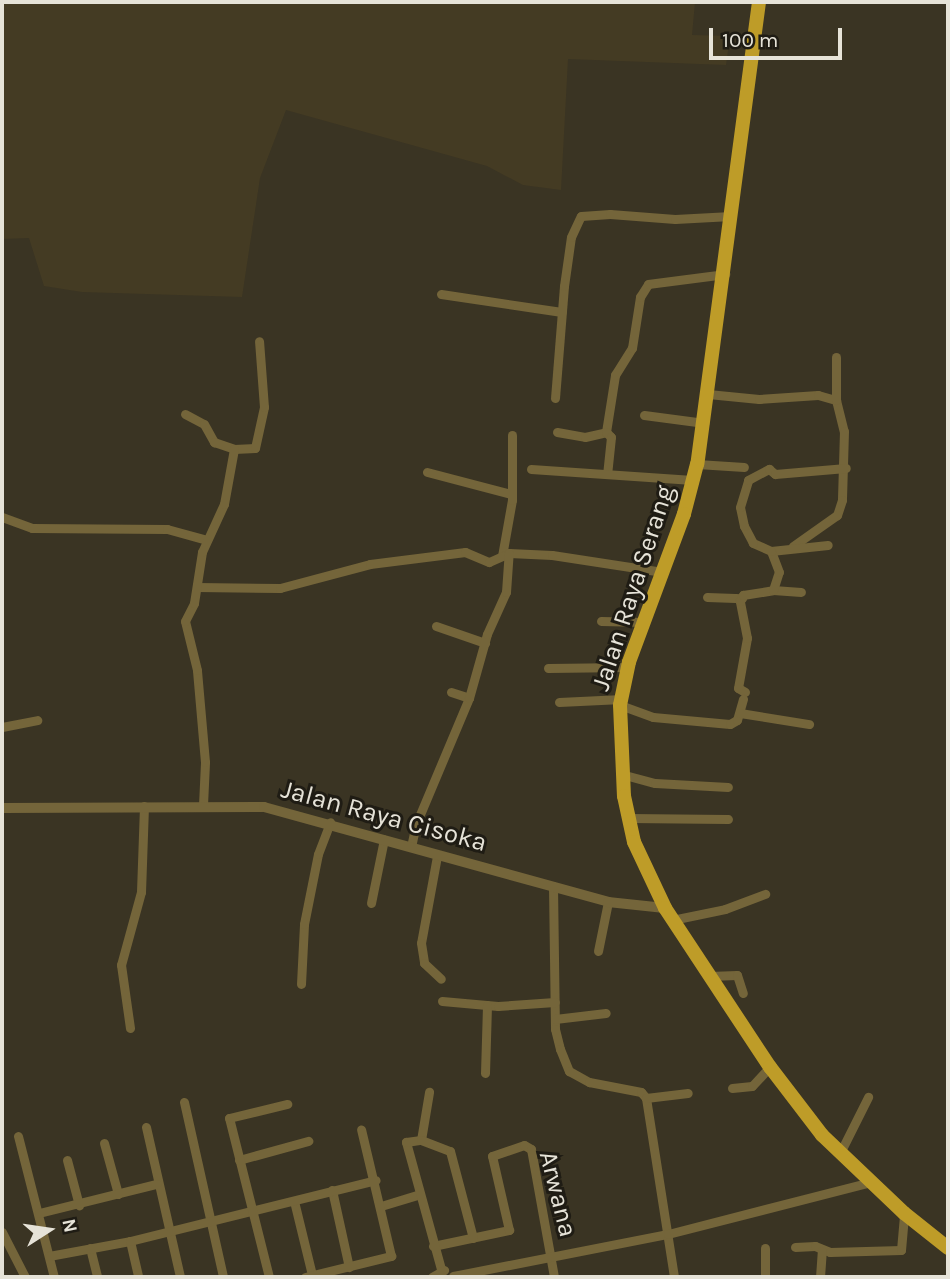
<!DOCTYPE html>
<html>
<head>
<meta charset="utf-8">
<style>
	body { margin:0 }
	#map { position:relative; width:950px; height:1279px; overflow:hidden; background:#3a3423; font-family:Karla,sans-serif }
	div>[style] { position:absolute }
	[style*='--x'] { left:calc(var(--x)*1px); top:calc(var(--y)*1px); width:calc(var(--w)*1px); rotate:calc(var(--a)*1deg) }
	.built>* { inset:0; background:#443b23 }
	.minor>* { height:9px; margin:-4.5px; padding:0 4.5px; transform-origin:4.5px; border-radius:4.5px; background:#74653a }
	.tertiary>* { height:10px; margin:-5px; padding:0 5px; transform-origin:5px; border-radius:5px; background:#74653a }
	.trunk>* { height:14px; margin:-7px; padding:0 7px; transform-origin:7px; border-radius:7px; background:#be9c28 }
	span { translate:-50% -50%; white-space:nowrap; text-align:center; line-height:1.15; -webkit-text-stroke:6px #1f1c14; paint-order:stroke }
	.street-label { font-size:26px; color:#e6e3d8 }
	.frame { position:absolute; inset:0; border:4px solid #e6e3d8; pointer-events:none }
	.north { position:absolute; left:14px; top:1195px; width:70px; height:70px; -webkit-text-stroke:5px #1f1c14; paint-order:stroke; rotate:78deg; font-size:19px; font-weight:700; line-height:28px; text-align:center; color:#e6e3d8 }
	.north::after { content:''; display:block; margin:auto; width:24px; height:32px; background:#e6e3d8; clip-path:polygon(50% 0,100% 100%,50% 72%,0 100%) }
	.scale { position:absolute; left:709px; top:28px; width:133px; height:32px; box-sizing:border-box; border:4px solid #e6e3d8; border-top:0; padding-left:9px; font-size:21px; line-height:24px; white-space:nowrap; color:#e6e3d8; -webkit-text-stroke:5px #1f1c14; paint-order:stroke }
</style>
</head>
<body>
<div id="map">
	<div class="built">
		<div style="clip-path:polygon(2px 2px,695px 2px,692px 35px,730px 36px,726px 65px,568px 59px,561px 190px,523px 185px,487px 166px,286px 110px,260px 178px,242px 297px,82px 292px,44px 286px,29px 238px,2px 239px)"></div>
	</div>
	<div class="minor">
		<div style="--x:441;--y:294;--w:122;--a:8.5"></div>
		<div style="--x:708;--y:394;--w:51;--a:5.6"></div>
		<div style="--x:759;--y:399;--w:59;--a:-3.9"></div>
		<div style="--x:818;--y:395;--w:19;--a:16"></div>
		<div style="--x:836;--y:400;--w:32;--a:76"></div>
		<div style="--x:844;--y:431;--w:69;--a:91.7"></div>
		<div style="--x:842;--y:500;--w:16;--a:108"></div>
		<div style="--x:837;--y:515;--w:54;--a:144.8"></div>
		<div style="--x:555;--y:398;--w:112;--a:-85.4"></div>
		<div style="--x:564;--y:286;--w:49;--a:-81.9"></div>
		<div style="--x:571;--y:237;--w:23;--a:-65"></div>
		<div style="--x:581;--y:216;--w:29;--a:-4"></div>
		<div style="--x:610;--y:214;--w:65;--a:4.4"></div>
		<div style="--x:675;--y:219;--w:56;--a:-3.1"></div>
		<div style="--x:836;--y:400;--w:43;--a:-90"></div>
		<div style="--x:185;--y:414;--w:21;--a:28"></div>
		<div style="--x:204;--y:424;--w:21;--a:61"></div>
		<div style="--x:214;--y:442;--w:21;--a:19"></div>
		<div style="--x:234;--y:449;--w:21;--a:-3"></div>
		<div style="--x:255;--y:448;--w:42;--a:-77.6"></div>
		<div style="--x:264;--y:407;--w:66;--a:-94.3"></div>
		<div style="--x:644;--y:415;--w:61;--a:7.6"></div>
		<div style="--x:557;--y:432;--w:28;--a:10"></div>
		<div style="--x:585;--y:437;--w:22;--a:-13"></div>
		<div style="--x:606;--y:432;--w:58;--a:-81"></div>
		<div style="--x:615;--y:375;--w:32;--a:-58"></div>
		<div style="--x:632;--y:348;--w:52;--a:-81.1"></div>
		<div style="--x:640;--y:297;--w:15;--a:-58"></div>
		<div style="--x:648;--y:284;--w:78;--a:-7.4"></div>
		<div style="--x:606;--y:432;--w:7;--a:45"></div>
		<div style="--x:611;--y:437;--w:37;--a:96"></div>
		<div style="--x:697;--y:464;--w:47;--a:3.7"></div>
		<div style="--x:531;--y:469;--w:162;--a:3.9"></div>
		<div style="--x:427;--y:472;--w:87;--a:14.7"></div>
		<div style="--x:2;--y:517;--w:32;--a:20"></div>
		<div style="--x:32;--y:528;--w:135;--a:0.4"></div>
		<div style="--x:167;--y:529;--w:41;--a:15.4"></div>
		<div style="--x:771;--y:551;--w:57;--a:-6"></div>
		<div style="--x:502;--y:556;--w:57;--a:-79.9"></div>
		<div style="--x:512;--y:500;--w:65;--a:-90"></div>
		<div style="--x:197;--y:587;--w:83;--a:0.7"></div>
		<div style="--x:280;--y:588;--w:93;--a:-14.9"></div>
		<div style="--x:370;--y:564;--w:96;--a:-7.2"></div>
		<div style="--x:465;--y:552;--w:26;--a:23"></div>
		<div style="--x:489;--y:562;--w:22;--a:-24"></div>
		<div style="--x:509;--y:553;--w:43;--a:2.7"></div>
		<div style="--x:552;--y:555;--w:112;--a:8.7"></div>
		<div style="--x:773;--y:590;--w:28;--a:4"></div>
		<div style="--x:707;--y:597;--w:35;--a:2"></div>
		<div style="--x:601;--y:621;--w:44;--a:1.3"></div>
		<div style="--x:436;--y:626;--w:52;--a:19.1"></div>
		<div style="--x:548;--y:668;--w:80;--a:-0.7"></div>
		<div style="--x:451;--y:692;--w:19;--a:18"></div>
		<div style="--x:745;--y:692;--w:8;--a:-150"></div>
		<div style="--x:738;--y:688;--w:51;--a:-79.8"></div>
		<div style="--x:747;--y:638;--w:38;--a:-101"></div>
		<div style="--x:740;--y:601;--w:7;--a:-63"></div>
		<div style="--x:743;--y:595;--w:30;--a:-9"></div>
		<div style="--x:773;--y:590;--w:19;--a:-72"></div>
		<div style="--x:779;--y:572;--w:22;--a:-111"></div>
		<div style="--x:771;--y:551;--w:20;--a:-156"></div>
		<div style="--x:753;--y:543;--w:19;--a:-118"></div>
		<div style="--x:744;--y:526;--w:19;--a:-102"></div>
		<div style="--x:740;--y:507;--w:28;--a:-73"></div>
		<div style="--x:748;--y:480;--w:24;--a:-28"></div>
		<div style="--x:769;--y:469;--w:8;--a:40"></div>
		<div style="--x:775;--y:474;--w:71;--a:-4.8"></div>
		<div style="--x:559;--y:702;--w:63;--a:-2.7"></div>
		<div style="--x:620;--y:705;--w:35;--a:20"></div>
		<div style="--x:653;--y:717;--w:77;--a:5.2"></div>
		<div style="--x:730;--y:724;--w:8;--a:-30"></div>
		<div style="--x:737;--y:720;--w:22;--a:-74"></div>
		<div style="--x:740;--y:713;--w:70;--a:9.1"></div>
		<div style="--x:2;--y:727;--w:36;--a:-11"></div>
		<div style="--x:621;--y:774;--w:35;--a:15"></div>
		<div style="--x:655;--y:783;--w:73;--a:3.1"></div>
		<div style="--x:203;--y:805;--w:43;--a:-87.3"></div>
		<div style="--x:205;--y:762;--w:92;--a:-95"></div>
		<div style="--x:197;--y:670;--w:50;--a:-103.8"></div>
		<div style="--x:185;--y:621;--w:20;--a:-63"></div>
		<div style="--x:194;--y:603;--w:52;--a:-81.1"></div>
		<div style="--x:202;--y:552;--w:53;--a:-65.4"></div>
		<div style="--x:224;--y:504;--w:56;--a:-79.7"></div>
		<div style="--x:628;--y:818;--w:100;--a:0.6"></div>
		<div style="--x:411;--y:847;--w:24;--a:-78"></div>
		<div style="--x:416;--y:824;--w:137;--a:-67.2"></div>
		<div style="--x:469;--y:698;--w:66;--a:-74.3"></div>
		<div style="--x:487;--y:634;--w:46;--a:-65.7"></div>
		<div style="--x:506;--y:592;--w:39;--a:-86"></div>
		<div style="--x:437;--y:856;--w:88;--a:100.4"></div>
		<div style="--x:421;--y:943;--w:20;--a:81"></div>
		<div style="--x:424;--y:963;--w:23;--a:43"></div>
		<div style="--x:553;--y:886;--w:143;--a:89.2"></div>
		<div style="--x:555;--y:1029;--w:21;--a:76"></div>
		<div style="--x:560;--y:1049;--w:24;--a:68"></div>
		<div style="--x:569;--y:1071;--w:23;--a:29"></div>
		<div style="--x:589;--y:1082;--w:53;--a:10.9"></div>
		<div style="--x:641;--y:1092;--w:8;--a:50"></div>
		<div style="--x:646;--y:1098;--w:181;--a:81.1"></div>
		<div style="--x:371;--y:903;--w:65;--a:-78.5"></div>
		<div style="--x:672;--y:920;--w:54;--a:-11.7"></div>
		<div style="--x:725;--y:909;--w:43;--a:-20.6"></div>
		<div style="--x:598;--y:951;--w:50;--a:-78.5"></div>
		<div style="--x:709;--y:976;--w:28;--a:-2"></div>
		<div style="--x:737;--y:975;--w:19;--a:72"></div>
		<div style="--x:301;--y:984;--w:60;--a:-87.1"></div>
		<div style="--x:304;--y:924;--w:71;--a:-78.7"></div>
		<div style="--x:318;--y:854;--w:34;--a:-69"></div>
		<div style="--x:442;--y:1001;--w:56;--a:5.1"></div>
		<div style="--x:498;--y:1006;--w:57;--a:-4"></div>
		<div style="--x:555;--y:1019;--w:51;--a:-6.7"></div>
		<div style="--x:130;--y:1028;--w:64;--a:-98.1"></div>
		<div style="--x:121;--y:965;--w:76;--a:-74.7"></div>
		<div style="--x:141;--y:892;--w:86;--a:-88"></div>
		<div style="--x:485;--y:1073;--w:68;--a:-88.3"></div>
		<div style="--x:732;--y:1088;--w:20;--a:-6"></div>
		<div style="--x:752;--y:1086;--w:26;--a:-47"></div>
		<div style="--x:646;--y:1098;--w:42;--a:-6.8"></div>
		<div style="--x:184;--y:1102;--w:179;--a:77.4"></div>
		<div style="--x:146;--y:1127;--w:154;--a:77.2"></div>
		<div style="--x:18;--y:1136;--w:146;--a:75.7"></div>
		<div style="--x:421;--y:1140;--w:49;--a:-80.5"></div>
		<div style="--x:104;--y:1143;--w:53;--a:74.6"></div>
		<div style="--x:840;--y:1153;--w:63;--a:-63.4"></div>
		<div style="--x:67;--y:1160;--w:47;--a:75.1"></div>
		<div style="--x:239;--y:1160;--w:72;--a:-15.4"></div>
		<div style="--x:332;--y:1190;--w:79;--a:77.6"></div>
		<div style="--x:294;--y:1201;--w:76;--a:76.3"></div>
		<div style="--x:381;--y:1206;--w:39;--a:-17"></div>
		<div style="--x:39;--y:1213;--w:121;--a:-13.9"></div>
		<div style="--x:2;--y:1232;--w:51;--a:62.9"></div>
		<div style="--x:130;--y:1241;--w:37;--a:77"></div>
		<div style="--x:433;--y:1246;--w:78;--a:-11.9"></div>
		<div style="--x:509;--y:1230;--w:76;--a:-102.9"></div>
		<div style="--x:492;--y:1156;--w:34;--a:-19"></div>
		<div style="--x:524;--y:1145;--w:8;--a:30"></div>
		<div style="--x:531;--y:1149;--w:130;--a:79.8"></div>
		<div style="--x:795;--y:1247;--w:20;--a:-3"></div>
		<div style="--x:815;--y:1246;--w:16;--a:22"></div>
		<div style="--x:830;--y:1252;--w:71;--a:-1.6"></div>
		<div style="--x:901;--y:1250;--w:37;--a:-85"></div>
		<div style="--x:90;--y:1248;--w:30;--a:76"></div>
		<div style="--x:765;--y:1248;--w:29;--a:90"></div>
		<div style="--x:49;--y:1256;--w:82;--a:-10.5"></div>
		<div style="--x:130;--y:1241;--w:253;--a:-13.9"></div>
		<div style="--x:441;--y:1269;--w:132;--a:-105.4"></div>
		<div style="--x:406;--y:1142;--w:15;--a:-8"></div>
		<div style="--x:421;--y:1140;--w:31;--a:21"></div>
		<div style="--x:450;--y:1151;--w:90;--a:75.2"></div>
		<div style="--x:453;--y:1276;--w:219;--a:-11.1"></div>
		<div style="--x:668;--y:1234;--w:209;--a:-14.4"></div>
		<div style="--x:269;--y:1277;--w:164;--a:-104.1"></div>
		<div style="--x:229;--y:1118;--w:60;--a:-13.6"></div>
		<div style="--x:305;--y:1277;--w:89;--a:-13.7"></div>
		<div style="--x:391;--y:1256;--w:130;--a:-103.3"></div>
		<div style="--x:432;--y:1277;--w:14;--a:-30"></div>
		<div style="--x:820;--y:1277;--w:26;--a:-86"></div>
	</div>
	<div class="tertiary">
		<div style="--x:2;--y:808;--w:262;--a:-0.2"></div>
		<div style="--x:264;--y:807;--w:357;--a:15.4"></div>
		<div style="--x:608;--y:902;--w:57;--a:6"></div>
	</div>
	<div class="trunk">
		<div style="--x:759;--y:2;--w:466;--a:97.6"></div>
		<div style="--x:697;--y:464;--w:52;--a:104.6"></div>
		<div style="--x:684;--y:514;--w:158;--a:110.4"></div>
		<div style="--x:629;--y:662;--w:44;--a:101.8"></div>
		<div style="--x:620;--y:705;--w:91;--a:87.5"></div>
		<div style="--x:624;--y:796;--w:47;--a:77.7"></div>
		<div style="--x:634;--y:842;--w:73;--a:64.8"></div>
		<div style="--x:665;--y:908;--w:191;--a:56.6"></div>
		<div style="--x:770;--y:1067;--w:86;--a:52.6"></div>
		<div style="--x:822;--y:1135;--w:113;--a:43.6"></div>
		<div style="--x:904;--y:1213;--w:56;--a:38.5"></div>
	</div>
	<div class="street-label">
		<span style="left:633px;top:588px;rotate:-72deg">Jalan Raya Serang</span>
		<span style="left:384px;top:816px;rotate:15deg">Jalan Raya Cisoka</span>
		<span style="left:558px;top:1194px;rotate:76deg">Arwana</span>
	</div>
	<div class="frame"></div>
	<div class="north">N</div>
	<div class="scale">100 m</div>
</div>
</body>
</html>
